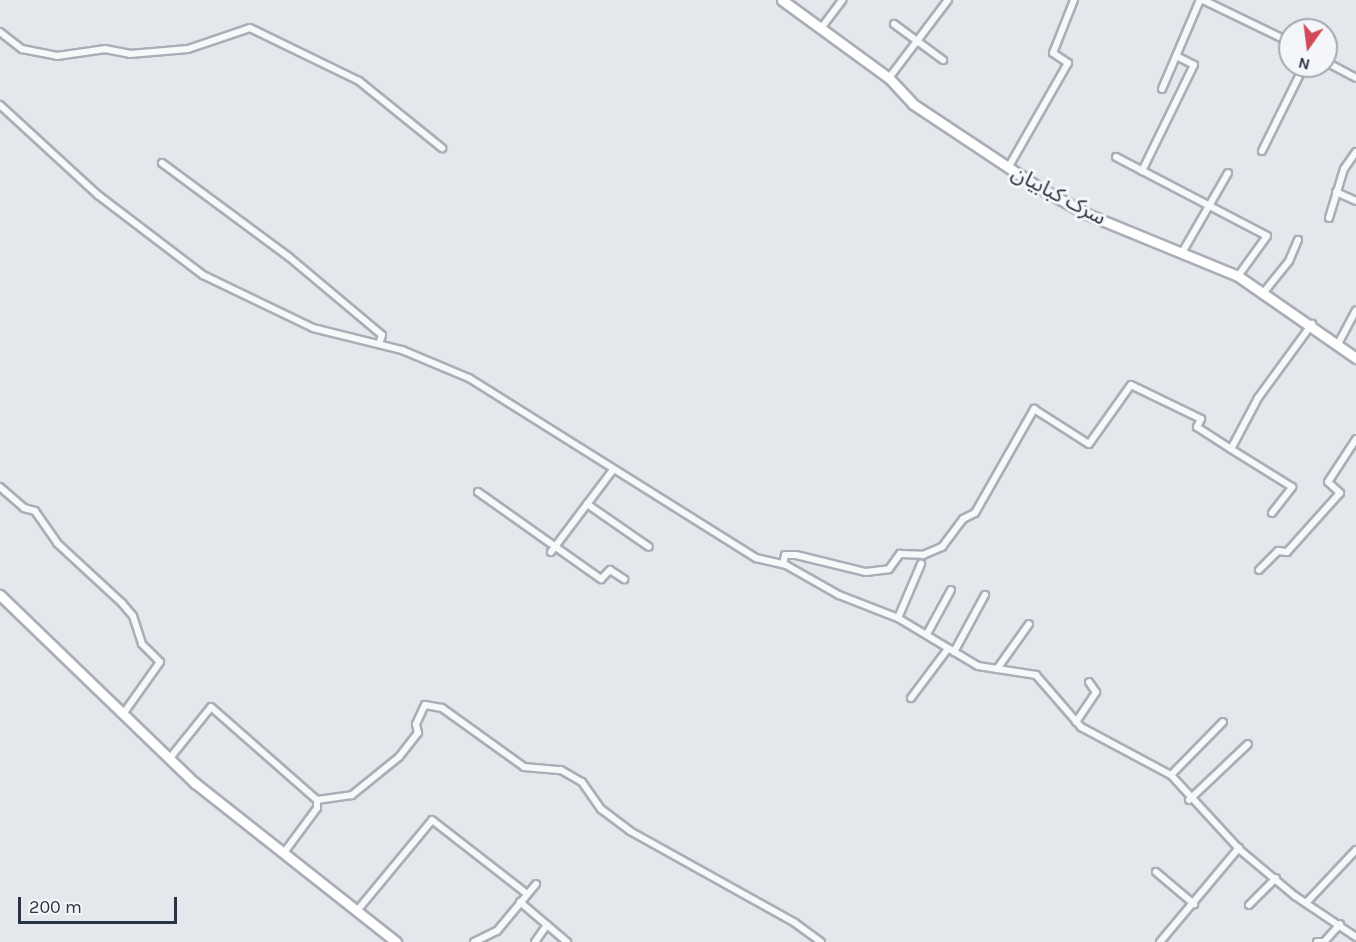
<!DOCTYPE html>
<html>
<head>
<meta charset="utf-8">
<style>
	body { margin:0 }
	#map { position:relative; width:1356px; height:942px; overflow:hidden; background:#e4e7ec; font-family:Karla,"Noto Sans Arabic",sans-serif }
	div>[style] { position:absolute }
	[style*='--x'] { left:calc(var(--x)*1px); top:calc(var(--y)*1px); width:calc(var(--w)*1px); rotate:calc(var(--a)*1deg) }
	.roads { filter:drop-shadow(2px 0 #a9aeb7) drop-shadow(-2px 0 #a9aeb7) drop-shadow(0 2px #a9aeb7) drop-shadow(0 -2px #a9aeb7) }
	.street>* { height:6px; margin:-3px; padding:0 3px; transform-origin:3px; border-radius:3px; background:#f7f8fa }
	.secondary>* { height:9px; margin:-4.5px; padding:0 4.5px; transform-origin:4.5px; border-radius:4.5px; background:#fff }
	span { translate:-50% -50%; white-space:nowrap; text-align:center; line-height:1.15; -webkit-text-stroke:6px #f4f6f9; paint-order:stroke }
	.street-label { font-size:21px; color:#2b3445 }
	.north { position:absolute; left:1278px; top:18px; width:60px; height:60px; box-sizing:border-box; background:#f4f6f9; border:2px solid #a4a8b1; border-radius:50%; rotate:194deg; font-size:16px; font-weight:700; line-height:24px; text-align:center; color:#2b3445 }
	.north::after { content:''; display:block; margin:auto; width:21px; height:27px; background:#d1495b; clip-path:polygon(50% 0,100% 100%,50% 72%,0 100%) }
	.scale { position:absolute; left:18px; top:897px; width:159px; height:27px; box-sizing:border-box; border:3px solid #2b3445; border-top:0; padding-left:8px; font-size:18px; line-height:21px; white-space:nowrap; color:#2b3445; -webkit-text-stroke:4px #f4f6f9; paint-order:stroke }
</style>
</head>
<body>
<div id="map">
	<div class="roads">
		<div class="street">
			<div style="--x:1203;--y:0;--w:97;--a:25.8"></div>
			<div style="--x:894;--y:24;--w:61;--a:36.3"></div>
			<div style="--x:822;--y:27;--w:34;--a:-53"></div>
			<div style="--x:0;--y:32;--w:28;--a:38"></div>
			<div style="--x:22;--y:49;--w:36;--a:11"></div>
			<div style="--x:57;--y:56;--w:49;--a:-8.3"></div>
			<div style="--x:105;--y:49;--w:25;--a:11"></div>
			<div style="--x:130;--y:54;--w:58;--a:-4.9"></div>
			<div style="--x:188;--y:49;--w:65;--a:-18.7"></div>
			<div style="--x:250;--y:28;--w:121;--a:25.9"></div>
			<div style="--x:359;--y:81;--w:107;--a:38.9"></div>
			<div style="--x:1326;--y:62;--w:34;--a:28"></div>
			<div style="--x:889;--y:78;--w:98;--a:-52.9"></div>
			<div style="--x:1162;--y:89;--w:97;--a:-66.9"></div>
			<div style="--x:0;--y:105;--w:133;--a:42.6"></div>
			<div style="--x:98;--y:195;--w:132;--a:37.3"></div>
			<div style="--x:203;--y:275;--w:122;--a:25.7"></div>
			<div style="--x:313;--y:328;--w:92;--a:13.9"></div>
			<div style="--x:402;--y:350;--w:73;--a:22.7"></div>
			<div style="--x:469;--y:378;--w:339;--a:32.1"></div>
			<div style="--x:756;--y:558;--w:31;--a:13"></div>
			<div style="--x:786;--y:565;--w:61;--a:29.5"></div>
			<div style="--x:839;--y:595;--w:63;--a:21.3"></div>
			<div style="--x:898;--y:618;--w:93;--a:31"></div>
			<div style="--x:978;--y:666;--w:59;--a:8.8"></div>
			<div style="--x:1036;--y:675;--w:69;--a:49.1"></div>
			<div style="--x:1081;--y:727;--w:102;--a:28.1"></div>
			<div style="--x:1171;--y:775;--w:102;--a:47.4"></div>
			<div style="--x:1240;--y:850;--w:72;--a:39.9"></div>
			<div style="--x:1295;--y:896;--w:73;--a:33.9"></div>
			<div style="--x:1262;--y:151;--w:95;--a:-63.7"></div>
			<div style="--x:1116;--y:157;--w:170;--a:27.6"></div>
			<div style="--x:1267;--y:236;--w:49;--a:125.9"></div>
			<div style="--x:162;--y:163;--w:158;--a:36.5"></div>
			<div style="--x:289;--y:257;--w:121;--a:40"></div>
			<div style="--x:382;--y:335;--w:9;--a:108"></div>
			<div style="--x:1008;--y:168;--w:121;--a:-60.3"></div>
			<div style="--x:1068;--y:63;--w:18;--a:-146"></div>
			<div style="--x:1053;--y:53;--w:57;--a:-68.4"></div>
			<div style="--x:1142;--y:171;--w:118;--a:-63.9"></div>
			<div style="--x:1194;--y:65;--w:20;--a:-153"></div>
			<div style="--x:1336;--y:192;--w:22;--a:24"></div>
			<div style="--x:1329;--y:218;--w:51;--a:-73"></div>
			<div style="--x:1344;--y:169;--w:21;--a:-55"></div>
			<div style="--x:1183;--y:251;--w:90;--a:-60"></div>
			<div style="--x:1264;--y:292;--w:40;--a:-51"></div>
			<div style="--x:1289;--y:261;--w:23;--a:-67"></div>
			<div style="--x:1338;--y:344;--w:38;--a:-62"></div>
			<div style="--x:0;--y:487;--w:32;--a:41"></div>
			<div style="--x:24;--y:508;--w:11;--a:15"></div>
			<div style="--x:35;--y:511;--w:39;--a:55"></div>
			<div style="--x:57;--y:543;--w:88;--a:42.7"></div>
			<div style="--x:122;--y:603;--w:17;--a:50"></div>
			<div style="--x:133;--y:616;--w:29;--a:72"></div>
			<div style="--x:142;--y:644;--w:25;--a:45"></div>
			<div style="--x:160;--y:662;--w:64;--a:125.4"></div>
			<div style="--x:478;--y:492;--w:151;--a:35.3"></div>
			<div style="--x:601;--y:579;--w:13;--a:-45"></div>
			<div style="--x:610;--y:570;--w:17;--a:33"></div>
			<div style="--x:587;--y:504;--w:75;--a:34.7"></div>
			<div style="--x:1272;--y:513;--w:33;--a:-52"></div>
			<div style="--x:1292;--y:487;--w:72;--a:-148.1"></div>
			<div style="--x:1231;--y:449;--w:58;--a:-62.1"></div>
			<div style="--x:1258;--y:398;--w:92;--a:-53.9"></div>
			<div style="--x:551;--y:552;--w:101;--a:-53"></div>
			<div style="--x:783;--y:564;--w:9;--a:-77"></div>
			<div style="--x:785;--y:555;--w:11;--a:0"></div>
			<div style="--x:796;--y:555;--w:72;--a:13.7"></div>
			<div style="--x:866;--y:572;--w:23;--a:-7"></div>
			<div style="--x:889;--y:569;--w:19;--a:-54"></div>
			<div style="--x:900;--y:554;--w:23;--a:2"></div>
			<div style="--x:923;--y:555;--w:21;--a:-23"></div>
			<div style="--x:942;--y:547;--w:35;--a:-53"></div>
			<div style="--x:963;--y:519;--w:13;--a:-27"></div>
			<div style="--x:975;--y:513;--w:120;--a:-60.4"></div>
			<div style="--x:1034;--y:409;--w:65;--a:32.5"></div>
			<div style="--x:1089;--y:444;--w:72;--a:-54.6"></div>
			<div style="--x:1131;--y:385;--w:78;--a:25.9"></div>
			<div style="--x:1201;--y:419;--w:9;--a:117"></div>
			<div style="--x:1197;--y:427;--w:40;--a:32.9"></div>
			<div style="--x:1259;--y:570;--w:27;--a:-45"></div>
			<div style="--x:1278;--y:551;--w:9;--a:6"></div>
			<div style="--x:1287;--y:552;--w:79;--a:-48.1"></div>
			<div style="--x:1340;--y:493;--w:16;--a:-137"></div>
			<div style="--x:1328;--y:482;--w:51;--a:-56.9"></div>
			<div style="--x:898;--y:618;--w:59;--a:-66.9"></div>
			<div style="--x:927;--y:634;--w:50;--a:-61.4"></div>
			<div style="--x:954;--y:652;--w:65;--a:-61.5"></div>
			<div style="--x:997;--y:669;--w:55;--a:-54.6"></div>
			<div style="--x:911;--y:698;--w:60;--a:-53.1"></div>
			<div style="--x:1076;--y:722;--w:36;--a:-56"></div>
			<div style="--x:1096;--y:692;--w:12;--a:-125"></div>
			<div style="--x:170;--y:758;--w:65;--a:-51.2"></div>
			<div style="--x:211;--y:707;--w:141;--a:41.3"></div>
			<div style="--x:1171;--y:775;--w:74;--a:-45.5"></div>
			<div style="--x:1189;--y:800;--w:81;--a:-43.5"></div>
			<div style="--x:283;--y:854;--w:57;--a:-53.5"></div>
			<div style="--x:317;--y:808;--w:8;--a:-90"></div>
			<div style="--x:317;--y:800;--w:35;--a:-8"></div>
			<div style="--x:352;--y:795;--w:60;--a:-39"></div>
			<div style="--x:399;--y:757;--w:31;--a:-52"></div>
			<div style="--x:418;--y:733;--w:9;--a:-103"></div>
			<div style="--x:416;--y:724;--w:21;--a:-65"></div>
			<div style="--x:425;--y:705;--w:17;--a:10"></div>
			<div style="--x:442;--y:708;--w:101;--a:35.7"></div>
			<div style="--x:524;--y:767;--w:37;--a:5"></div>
			<div style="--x:561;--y:770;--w:24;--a:30"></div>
			<div style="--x:582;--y:782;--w:33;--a:55"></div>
			<div style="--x:601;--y:809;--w:36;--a:37"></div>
			<div style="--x:630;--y:831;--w:189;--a:29.1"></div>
			<div style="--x:795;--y:923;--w:32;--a:36"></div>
			<div style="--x:1156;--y:872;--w:50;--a:40.1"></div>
			<div style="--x:520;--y:902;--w:62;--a:40.4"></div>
			<div style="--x:1306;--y:903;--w:73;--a:-46.7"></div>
			<div style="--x:1249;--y:905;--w:38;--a:-45"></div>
			<div style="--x:356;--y:912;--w:119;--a:-50.4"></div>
			<div style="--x:432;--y:820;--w:120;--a:37.9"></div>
			<div style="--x:474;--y:942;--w:25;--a:-26"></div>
			<div style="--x:497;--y:931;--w:61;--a:-50.3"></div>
			<div style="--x:535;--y:942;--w:21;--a:-55"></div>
			<div style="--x:1160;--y:942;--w:123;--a:-50"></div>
			<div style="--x:1317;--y:942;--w:7;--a:0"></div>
			<div style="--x:1324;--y:942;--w:24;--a:-48"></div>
		</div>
		<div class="secondary">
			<div style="--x:782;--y:0;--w:132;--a:36.1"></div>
			<div style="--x:889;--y:78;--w:35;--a:47"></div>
			<div style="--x:913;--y:104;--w:150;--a:33.6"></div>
			<div style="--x:1038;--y:187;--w:56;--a:28.9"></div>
			<div style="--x:1087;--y:214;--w:163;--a:22.3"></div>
			<div style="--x:1238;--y:276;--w:144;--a:34.8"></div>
			<div style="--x:0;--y:595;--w:271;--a:44"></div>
			<div style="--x:195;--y:783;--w:256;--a:38.3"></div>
		</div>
	</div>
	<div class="street-label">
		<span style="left:1059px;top:195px;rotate:28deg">سرک کبابیان</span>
	</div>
	<div class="north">N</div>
	<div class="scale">200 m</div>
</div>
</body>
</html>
